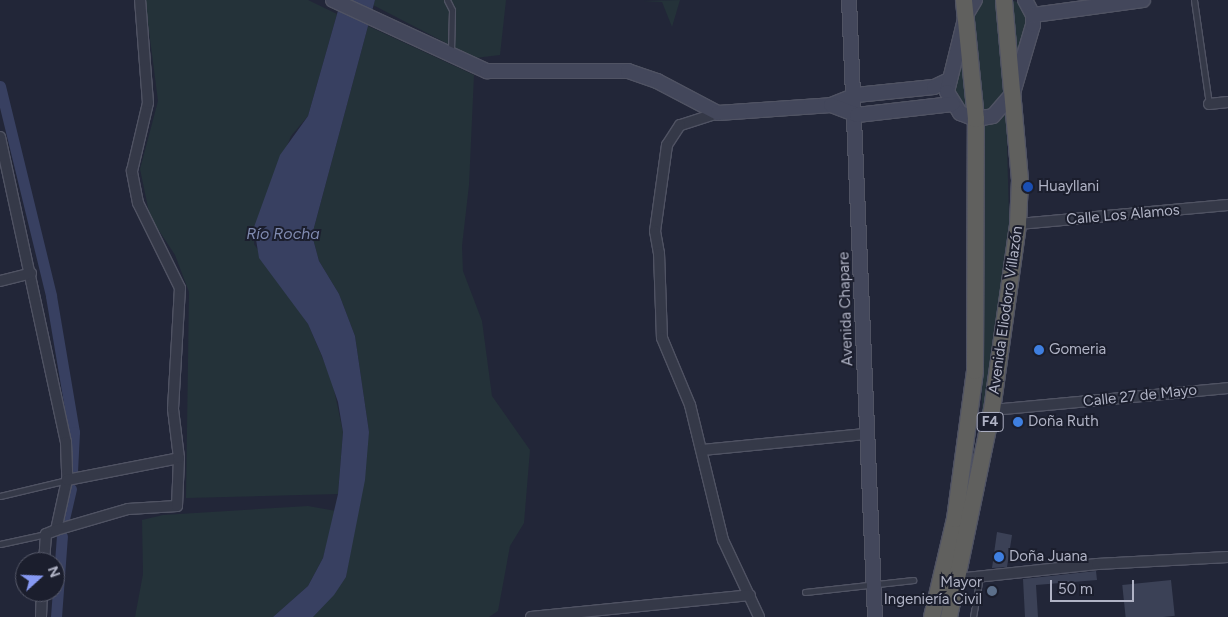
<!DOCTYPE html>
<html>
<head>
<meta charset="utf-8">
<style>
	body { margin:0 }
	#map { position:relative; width:1228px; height:617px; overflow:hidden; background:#222638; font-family:Figtree,sans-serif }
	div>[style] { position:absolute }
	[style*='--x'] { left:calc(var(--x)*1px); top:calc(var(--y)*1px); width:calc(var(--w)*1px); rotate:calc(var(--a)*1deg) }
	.green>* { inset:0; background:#243239 }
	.water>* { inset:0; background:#384061 }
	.canal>* { height:11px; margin:-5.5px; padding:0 5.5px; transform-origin:5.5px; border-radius:5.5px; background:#384061 }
	.building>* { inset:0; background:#3b4156; transform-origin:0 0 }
	.roads { filter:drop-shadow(1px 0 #505363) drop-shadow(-1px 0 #505363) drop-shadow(0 1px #505363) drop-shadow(0 -1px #505363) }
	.service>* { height:5px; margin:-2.5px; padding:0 2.5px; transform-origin:2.5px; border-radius:2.5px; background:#353948 }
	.minor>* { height:10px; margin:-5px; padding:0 5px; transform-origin:5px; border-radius:5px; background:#353948 }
	.secondary>* { height:14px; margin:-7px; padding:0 7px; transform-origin:7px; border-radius:7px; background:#43475b }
	.trunk>* { height:16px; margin:-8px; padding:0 8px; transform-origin:8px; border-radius:8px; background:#60605e }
	.dots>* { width:14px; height:14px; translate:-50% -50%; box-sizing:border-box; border:2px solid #1b1e2d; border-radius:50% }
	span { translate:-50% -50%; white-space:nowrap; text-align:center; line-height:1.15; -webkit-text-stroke:4px #1b1e2d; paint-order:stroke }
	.shield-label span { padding:1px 4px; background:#1b1e2d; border:1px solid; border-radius:4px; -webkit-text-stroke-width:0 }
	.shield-label { font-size:14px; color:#b0b3c5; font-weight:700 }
	.poi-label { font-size:15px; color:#b0b3c5 }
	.left { translate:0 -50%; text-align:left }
	.right { translate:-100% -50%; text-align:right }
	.street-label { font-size:15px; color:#b0b3c5 }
	.water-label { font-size:16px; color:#808bb0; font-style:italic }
	.north { position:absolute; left:15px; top:552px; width:50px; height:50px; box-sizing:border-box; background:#1b1e2d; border:1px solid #575a6a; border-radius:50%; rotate:70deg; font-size:14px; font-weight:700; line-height:20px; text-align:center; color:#b0b3c5 }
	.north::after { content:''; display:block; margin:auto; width:18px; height:22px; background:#8699f3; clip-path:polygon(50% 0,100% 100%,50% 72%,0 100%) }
	.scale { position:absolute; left:1050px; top:580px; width:84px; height:22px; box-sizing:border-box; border:2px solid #b0b3c5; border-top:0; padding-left:6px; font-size:15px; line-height:18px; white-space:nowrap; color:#b0b3c5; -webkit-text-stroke:4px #1b1e2d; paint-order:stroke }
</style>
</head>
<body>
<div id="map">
	<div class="green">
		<div style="clip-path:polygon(145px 0,308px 0,337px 14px,308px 116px,291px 136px,254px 228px,254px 244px,308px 324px,332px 380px,343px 432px,338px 494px,186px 498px,189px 292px,175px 255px,150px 217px,140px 169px,158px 101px)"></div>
		<div style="clip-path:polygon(375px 0,506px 0,500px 55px,475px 58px,373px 5px)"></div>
		<div style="clip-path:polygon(680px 0,672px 27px,662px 2px,643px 1px)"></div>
		<div style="clip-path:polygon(983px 0,998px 0,1007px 89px,995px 108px,981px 114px,972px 19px)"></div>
		<div style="clip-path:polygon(1011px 0,1020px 3px,1028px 18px,1016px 58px)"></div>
		<div style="clip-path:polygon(368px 26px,474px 75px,469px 185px,462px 246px,463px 271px,482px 321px,492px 396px,530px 450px,524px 523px,510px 546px,498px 611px,489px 617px,313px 617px,346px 577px,369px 432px,355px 336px,339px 294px,319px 261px,312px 235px)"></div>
		<div style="clip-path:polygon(964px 45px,969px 111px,954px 93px)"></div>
		<div style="clip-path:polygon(1006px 110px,1010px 252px,982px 418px,981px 124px)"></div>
		<div style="clip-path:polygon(308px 506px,336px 511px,323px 558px,308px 586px,273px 617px,135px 617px,143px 574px,142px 520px,163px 515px)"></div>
	</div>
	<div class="water">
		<div style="clip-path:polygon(341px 0,375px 0,312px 235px,319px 261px,339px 294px,355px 336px,369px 432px,365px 480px,346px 577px,334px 595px,313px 617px,273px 617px,308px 586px,323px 558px,338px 494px,343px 432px,338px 402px,322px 356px,308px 324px,259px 258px,254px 227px,280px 155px,308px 116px)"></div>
	</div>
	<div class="canal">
		<div style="--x:0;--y:86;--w:216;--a:76.3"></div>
		<div style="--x:51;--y:296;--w:138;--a:80.4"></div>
		<div style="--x:74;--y:432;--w:40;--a:92.9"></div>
		<div style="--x:64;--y:519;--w:31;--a:-77"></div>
		<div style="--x:56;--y:617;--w:81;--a:-85.8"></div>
	</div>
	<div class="building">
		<div style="clip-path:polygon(997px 532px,1012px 535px,1007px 567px,992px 568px)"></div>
		<div style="clip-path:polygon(1096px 571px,1097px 580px,1036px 585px,1038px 617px,1025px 617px,1023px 579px)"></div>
		<div style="left:1171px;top:580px;width:36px;height:49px;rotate:84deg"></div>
	</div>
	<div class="roads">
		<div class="service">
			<div style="--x:447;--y:0;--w:11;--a:63"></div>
			<div style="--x:452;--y:10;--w:41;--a:91.4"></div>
			<div style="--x:1194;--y:0;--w:105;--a:81.8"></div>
			<div style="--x:0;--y:496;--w:69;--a:-13.4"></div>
			<div style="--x:0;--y:544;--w:47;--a:-12.3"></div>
			<div style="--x:805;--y:592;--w:109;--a:-6.3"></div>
			<div style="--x:973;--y:617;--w:42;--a:-80.3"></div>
		</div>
		<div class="minor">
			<div style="--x:1209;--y:104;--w:19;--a:-6"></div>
			<div style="--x:718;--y:113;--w:40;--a:162"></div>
			<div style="--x:680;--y:125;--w:24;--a:123"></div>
			<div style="--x:667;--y:145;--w:87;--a:97.9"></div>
			<div style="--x:655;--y:231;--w:22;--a:80"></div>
			<div style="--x:659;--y:253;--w:85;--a:88"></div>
			<div style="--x:662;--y:338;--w:73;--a:67.3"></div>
			<div style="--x:690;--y:405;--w:139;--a:76.3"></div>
			<div style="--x:723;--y:540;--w:85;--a:64.9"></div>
			<div style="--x:0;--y:137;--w:312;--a:77.8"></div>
			<div style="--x:66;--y:442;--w:38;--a:88"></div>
			<div style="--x:67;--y:480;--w:51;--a:102.4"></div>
			<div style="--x:56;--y:530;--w:11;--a:158"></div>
			<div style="--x:46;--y:534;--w:28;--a:94"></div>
			<div style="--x:1018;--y:224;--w:211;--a:-5.2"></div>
			<div style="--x:0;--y:281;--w:32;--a:-14"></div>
			<div style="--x:992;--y:410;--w:237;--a:-5.3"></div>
			<div style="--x:702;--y:450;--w:164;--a:-5.6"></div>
			<div style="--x:67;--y:480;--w:114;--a:-11.1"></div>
			<div style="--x:56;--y:530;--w:75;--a:-16.3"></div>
			<div style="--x:128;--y:509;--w:49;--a:-3.5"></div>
			<div style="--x:177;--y:506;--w:48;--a:-87.6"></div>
			<div style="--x:179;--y:458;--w:49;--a:-97"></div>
			<div style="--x:173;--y:409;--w:121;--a:-86.7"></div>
			<div style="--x:180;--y:288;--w:95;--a:-116.3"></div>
			<div style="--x:138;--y:203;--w:33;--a:-101"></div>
			<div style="--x:132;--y:171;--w:70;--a:-76.8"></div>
			<div style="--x:148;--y:103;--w:103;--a:-94.4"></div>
			<div style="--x:957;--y:579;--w:141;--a:-6.1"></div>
			<div style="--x:1097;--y:564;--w:131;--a:-3.1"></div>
			<div style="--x:41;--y:617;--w:25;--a:-88"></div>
			<div style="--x:531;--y:617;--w:220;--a:-5.7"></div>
		</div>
		<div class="secondary">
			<div style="--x:333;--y:0;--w:170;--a:24.8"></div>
			<div style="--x:487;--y:71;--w:141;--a:0"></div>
			<div style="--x:628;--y:71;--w:31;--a:19"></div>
			<div style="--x:657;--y:81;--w:69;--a:27.7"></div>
			<div style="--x:718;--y:113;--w:113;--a:-4"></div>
			<div style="--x:831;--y:105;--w:27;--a:-22"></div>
			<div style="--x:856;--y:95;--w:78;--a:-5.9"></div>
			<div style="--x:934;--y:87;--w:14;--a:-25"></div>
			<div style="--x:849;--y:0;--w:618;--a:87.59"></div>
			<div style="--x:975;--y:0;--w:17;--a:121"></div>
			<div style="--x:966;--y:15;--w:79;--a:103.9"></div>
			<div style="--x:947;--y:92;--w:25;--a:58"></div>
			<div style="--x:960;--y:113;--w:17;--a:21"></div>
			<div style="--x:976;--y:119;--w:17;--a:-10"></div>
			<div style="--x:993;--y:116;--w:30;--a:-49"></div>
			<div style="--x:1013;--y:93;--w:71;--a:-73.6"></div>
			<div style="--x:1033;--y:25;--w:10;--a:-90"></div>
			<div style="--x:1033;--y:15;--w:17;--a:-118"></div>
			<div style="--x:1033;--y:15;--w:111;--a:-7.8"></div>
			<div style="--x:831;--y:105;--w:28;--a:21"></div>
			<div style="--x:857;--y:115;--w:96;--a:-6.6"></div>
		</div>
		<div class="trunk">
			<div style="--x:932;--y:617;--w:101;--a:-76.8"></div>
			<div style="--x:955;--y:519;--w:149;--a:-82.3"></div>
			<div style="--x:975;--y:371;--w:252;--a:-89.8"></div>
			<div style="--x:976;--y:119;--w:120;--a:-95.8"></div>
			<div style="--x:949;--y:617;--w:211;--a:-78.3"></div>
			<div style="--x:992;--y:410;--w:188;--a:-82"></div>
			<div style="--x:1018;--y:224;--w:44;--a:-87.4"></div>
			<div style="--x:1020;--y:180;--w:181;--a:-95.1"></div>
		</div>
	</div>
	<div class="dots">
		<div style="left:1028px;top:187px;background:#1a4fb4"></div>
		<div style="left:1039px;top:350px;background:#3f7fe0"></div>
		<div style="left:1018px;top:422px;background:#3f7fe0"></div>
		<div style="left:999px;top:557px;background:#3f7fe0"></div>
		<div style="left:992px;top:591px;background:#5c6f8a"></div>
	</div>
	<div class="shield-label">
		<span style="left:990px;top:422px">F4</span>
	</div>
	<div class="poi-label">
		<span class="left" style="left:1038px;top:187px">Huayllani</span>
		<span class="left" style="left:1049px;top:350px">Gomeria</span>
		<span class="left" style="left:1028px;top:422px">Doña Ruth</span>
		<span class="left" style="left:1009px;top:557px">Doña Juana</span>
		<span class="right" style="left:982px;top:591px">Mayor<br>Ingeniería Civil</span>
	</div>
	<div class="street-label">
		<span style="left:1123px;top:215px;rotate:-5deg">Calle Los Alamos</span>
		<span style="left:846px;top:309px;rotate:-92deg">Avenida Chapare</span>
		<span style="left:1006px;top:310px;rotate:-82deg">Avenida Eliodoro Villazón</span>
		<span style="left:1140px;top:396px;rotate:-6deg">Calle 27 de Mayo</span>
	</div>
	<div class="water-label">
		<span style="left:283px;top:234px">Río Rocha</span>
	</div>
	<div class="north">N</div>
	<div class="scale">50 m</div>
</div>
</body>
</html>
